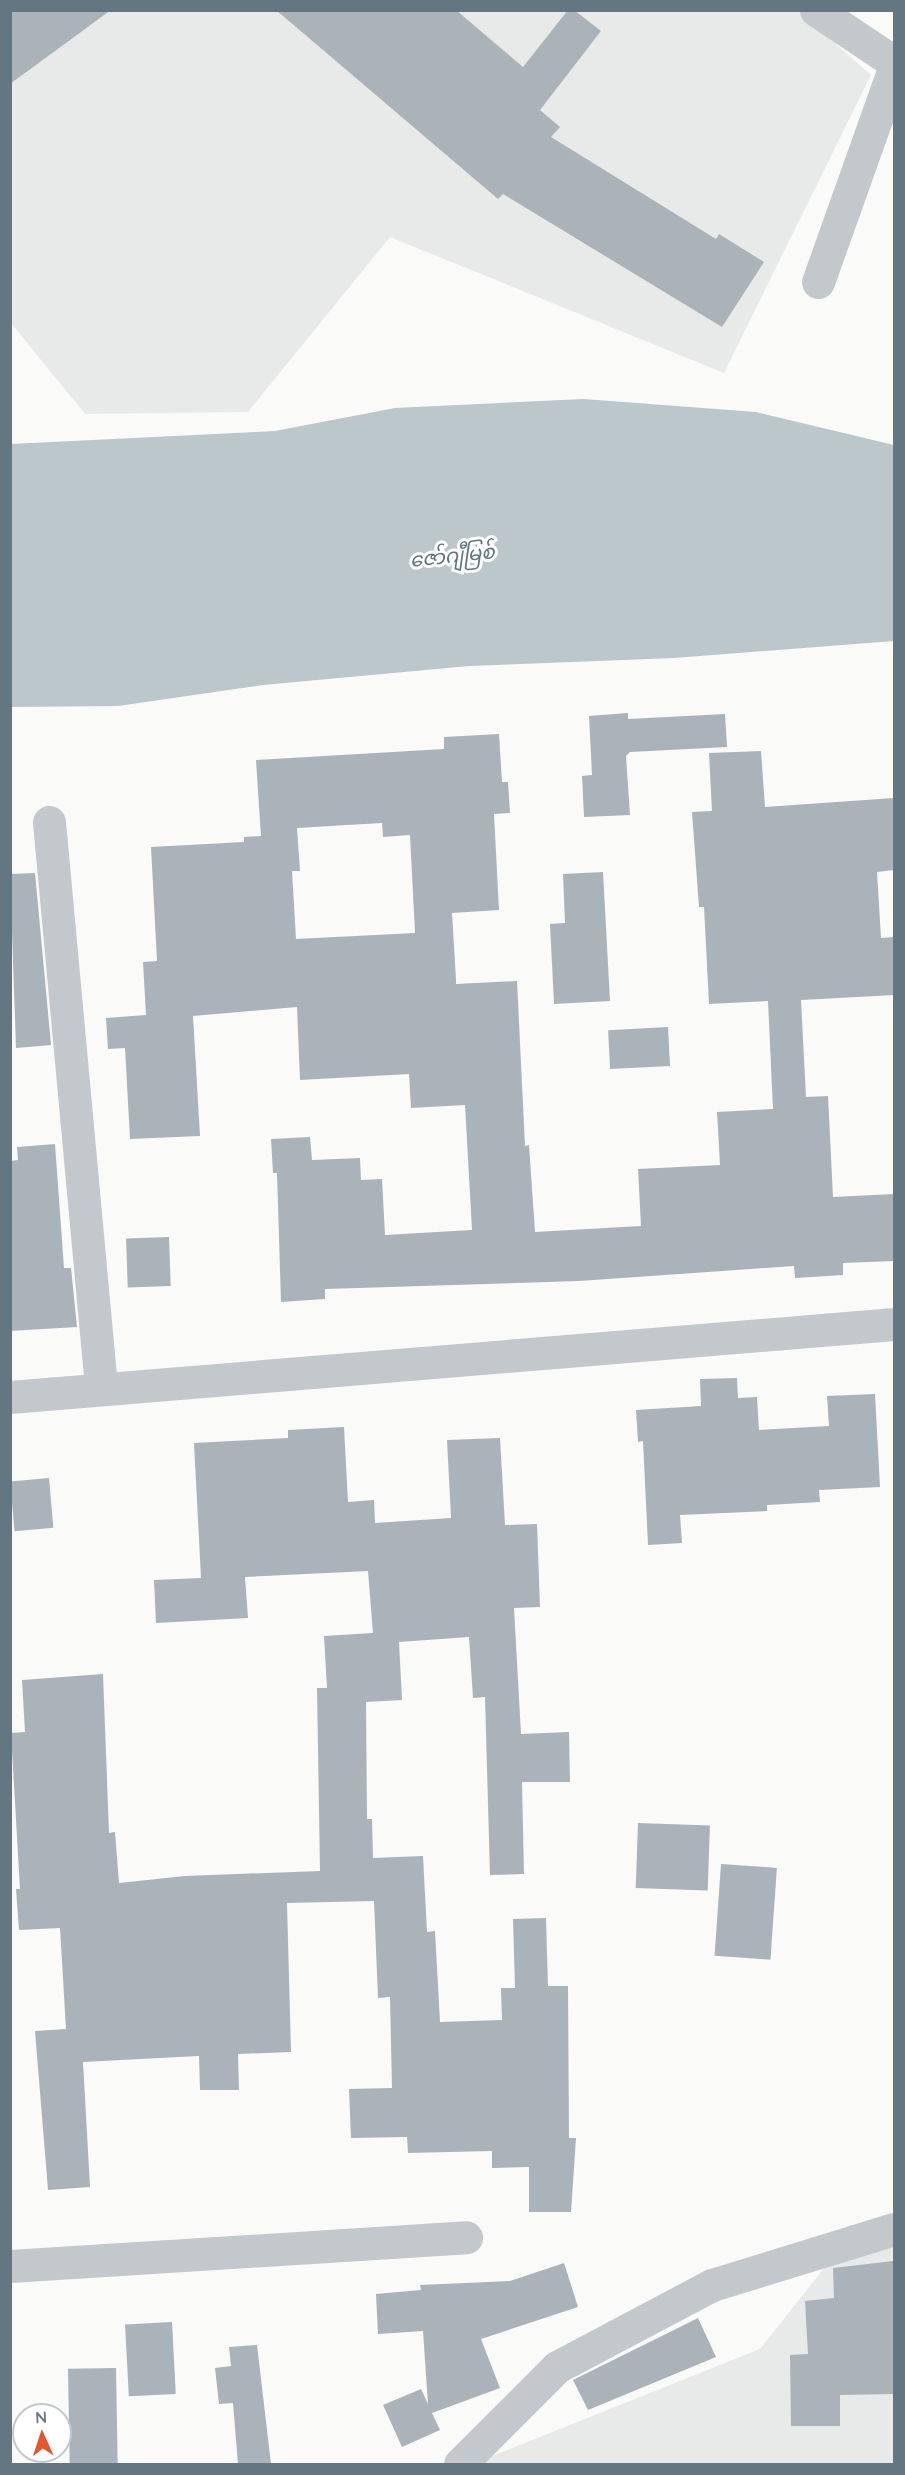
<!DOCTYPE html>
<html>
<head>
<meta charset="utf-8">
<style>
	body { margin:0 }
	#map { position:relative; width:905px; height:2475px; overflow:hidden; background:#fafaf8; font-family:Quicksand,"Noto Sans Myanmar",sans-serif }
	div>[style] { position:absolute }
	[style*='--x'] { left:calc(var(--x)*1px); top:calc(var(--y)*1px); width:calc(var(--w)*1px); rotate:calc(var(--a)*1deg) }
	.built>* { inset:0; background:#e8e9e9 }
	.water>* { inset:0; background:#bbc7cb }
	.building>* { inset:0; background:#aab3b9; transform-origin:0 0 }
	.minor>* { height:33px; margin:-16.5px; padding:0 16.5px; transform-origin:16.5px; border-radius:16.5px; background:#c3c8cc }
	span { translate:-50% -50%; white-space:nowrap; text-align:center; line-height:1.15; -webkit-text-stroke:6px #fff; paint-order:stroke }
	.water-label { font-size:20px; color:#60757c; font-style:italic }
	.frame { position:absolute; inset:0; border:12px solid #657683; pointer-events:none }
	.north { position:absolute; left:12px; top:2403px; width:60px; height:60px; box-sizing:border-box; background:#fff; border:2px solid #c1c8cd; border-radius:50%; rotate:357deg; font-size:16px; font-weight:700; line-height:24px; text-align:center; color:#657683 }
	.north::after { content:''; display:block; margin:auto; width:21px; height:27px; background:#e4572e; clip-path:polygon(50% 0,100% 100%,50% 72%,0 100%) }
</style>
</head>
<body>
<div id="map">
	<div class="built">
		<div style="clip-path:polygon(10px 11px,798px 11px,871px 75px,724px 373px,390px 237px,248px 412px,85px 414px,11px 323px)"></div>
		<div style="clip-path:polygon(841px 2247px,894px 2248px,894px 2464px,483px 2464px,485px 2459px,760px 2349px)"></div>
	</div>
	<div class="water">
		<div style="clip-path:polygon(584px 399px,756px 412px,894px 445px,894px 641px,674px 658px,469px 666px,263px 685px,118px 706px,11px 707px,11px 444px,275px 431px,395px 408px)"></div>
	</div>
	<div class="building">
		<div style="clip-path:polygon(10px 10px,111px 10px,10px 84px)"></div>
		<div style="clip-path:polygon(276px 10px,456px 10px,523px 67px,568px 10px,574px 10px,601px 31px,540px 110px,560px 127px,551px 137px,716px 239px,719px 234px,764px 262px,722px 327px,503px 194px,498px 199px)"></div>
		<div style="clip-path:polygon(628px 713px,628px 719px,725px 714px,727px 747px,630px 752px,626px 756px,630px 815px,584px 817px,582px 776px,592px 775px,589px 716px)"></div>
		<div style="clip-path:polygon(evenodd,499px 734px,502px 782px,508px 782px,510px 813px,494px 814px,499px 910px,452px 913px,456px 980px,456px 984px,517px 981px,525px 1146px,529px 1145px,535px 1232px,641px 1226px,638px 1169px,720px 1165px,717px 1112px,773px 1109px,768px 1001px,709px 1004px,704px 907px,699px 907px,692px 812px,712px 811px,709px 753px,761px 751px,765px 807px,894px 798px,894px 870px,877px 872px,881px 938px,894px 937px,894px 995px,801px 1000px,806px 1097px,828px 1096px,833px 1197px,894px 1194px,894px 1261px,843px 1263px,843px 1275px,795px 1278px,794px 1266px,579px 1281px,325px 1289px,325px 1299px,281px 1302px,277px 1173px,273px 1173px,271px 1139px,310px 1137px,312px 1160px,360px 1158px,361px 1180px,382px 1179px,385px 1235px,472px 1230px,465px 1105px,411px 1108px,409px 1074px,300px 1080px,297px 1007px,193px 1016px,200px 1136px,130px 1139px,125px 1048px,108px 1049px,106px 1018px,146px 1015px,143px 962px,157px 961px,151px 847px,244px 842px,244px 837px,261px 836px,256px 760px,444px 749px,444px 737px,499px 734px,382px 823px,383px 837px,410px 835px,415px 933px,296px 939px,292px 871px,300px 871px,297px 828px,382px 823px)"></div>
		<div style="clip-path:polygon(603px 872px,610px 1001px,554px 1004px,550px 924px,565px 923px,563px 874px)"></div>
		<div style="clip-path:polygon(35px 873px,51px 1045px,16px 1048px,10px 874px)"></div>
		<div style="left:668px;top:1027px;width:39px;height:60px;rotate:87deg"></div>
		<div style="clip-path:polygon(55px 1144px,64px 1268px,71px 1268px,77px 1327px,10px 1331px,10px 1161px,18px 1160px,17px 1147px)"></div>
		<div style="left:169px;top:1237px;width:49px;height:43px;rotate:88deg"></div>
		<div style="clip-path:polygon(737px 1378px,738px 1398px,757px 1397px,759px 1430px,829px 1426px,827px 1396px,875px 1394px,880px 1487px,819px 1490px,820px 1502px,767px 1505px,767px 1511px,680px 1515px,682px 1543px,648px 1545px,643px 1441px,638px 1442px,636px 1410px,701px 1406px,700px 1379px)"></div>
		<div style="clip-path:polygon(344px 1427px,348px 1502px,374px 1500px,375px 1523px,451px 1518px,447px 1440px,500px 1438px,505px 1525px,537px 1524px,540px 1607px,514px 1608px,521px 1734px,569px 1732px,570px 1782px,522px 1782px,524px 1874px,490px 1875px,485px 1697px,473px 1698px,469px 1637px,399px 1642px,402px 1700px,366px 1702px,367px 1819px,372px 1819px,373px 1858px,423px 1856px,427px 1932px,435px 1931px,440px 2022px,502px 2020px,501px 1988px,515px 1988px,513px 1919px,546px 1918px,548px 1986px,568px 1986px,569px 2138px,576px 2138px,571px 2212px,529px 2212px,529px 2167px,492px 2168px,492px 2151px,408px 2153px,407px 2137px,351px 2138px,349px 2089px,392px 2088px,390px 1997px,378px 1998px,374px 1901px,287px 1903px,291px 2052px,238px 2054px,239px 2090px,200px 2090px,199px 2056px,83px 2062px,90px 2187px,48px 2190px,35px 2031px,66px 2029px,60px 1928px,19px 1930px,16px 1889px,20px 1889px,11px 1733px,25px 1732px,22px 1680px,103px 1674px,109px 1833px,115px 1832px,119px 1883px,185px 1876px,320px 1871px,317px 1688px,327px 1688px,324px 1636px,373px 1633px,368px 1571px,245px 1577px,248px 1618px,156px 1623px,154px 1580px,201px 1578px,194px 1443px,288px 1438px,288px 1430px)"></div>
		<div style="left:49px;top:1478px;width:50px;height:39px;rotate:85deg"></div>
		<div style="left:638px;top:1823px;width:72px;height:65px;rotate:2deg"></div>
		<div style="left:721px;top:1864px;width:56px;height:92px;rotate:4deg"></div>
		<div style="clip-path:polygon(893px 2261px,894px 2394px,840px 2395px,840px 2426px,791px 2426px,790px 2355px,808px 2354px,805px 2301px,834px 2298px,833px 2268px)"></div>
		<div style="clip-path:polygon(564px 2263px,578px 2307px,481px 2339px,500px 2388px,432px 2413px,440px 2430px,402px 2447px,383px 2405px,421px 2389px,428px 2404px,423px 2331px,378px 2334px,376px 2294px,421px 2290px,420px 2285px,510px 2281px)"></div>
		<div style="clip-path:polygon(698px 2318px,716px 2357px,588px 2410px,573px 2380px)"></div>
		<div style="left:172px;top:2322px;width:72px;height:47px;rotate:87deg"></div>
		<div style="clip-path:polygon(257px 2345px,271px 2464px,238px 2464px,233px 2403px,219px 2404px,215px 2368px,231px 2366px,229px 2347px)"></div>
		<div style="left:116px;top:2368px;width:96px;height:48px;rotate:89deg"></div>
	</div>
	<div class="minor">
		<div style="--x:816;--y:10;--w:94;--a:33.7"></div>
		<div style="--x:818;--y:282;--w:226;--a:-70.4"></div>
		<div style="--x:49;--y:822;--w:567;--a:84.74"></div>
		<div style="--x:10;--y:1397;--w:887;--a:-4.72"></div>
		<div style="--x:10;--y:2266;--w:457;--a:-3.6"></div>
		<div style="--x:460;--y:2464;--w:137;--a:-45"></div>
		<div style="--x:557;--y:2367;--w:175;--a:-27.9"></div>
		<div style="--x:712;--y:2285;--w:190;--a:-17.1"></div>
	</div>
	<div class="water-label">
		<span style="left:452px;top:555px;rotate:-6deg">ဇော်ဂျီမြစ်</span>
	</div>
	<div class="frame"></div>
	<div class="north">N</div>
</div>
</body>
</html>
